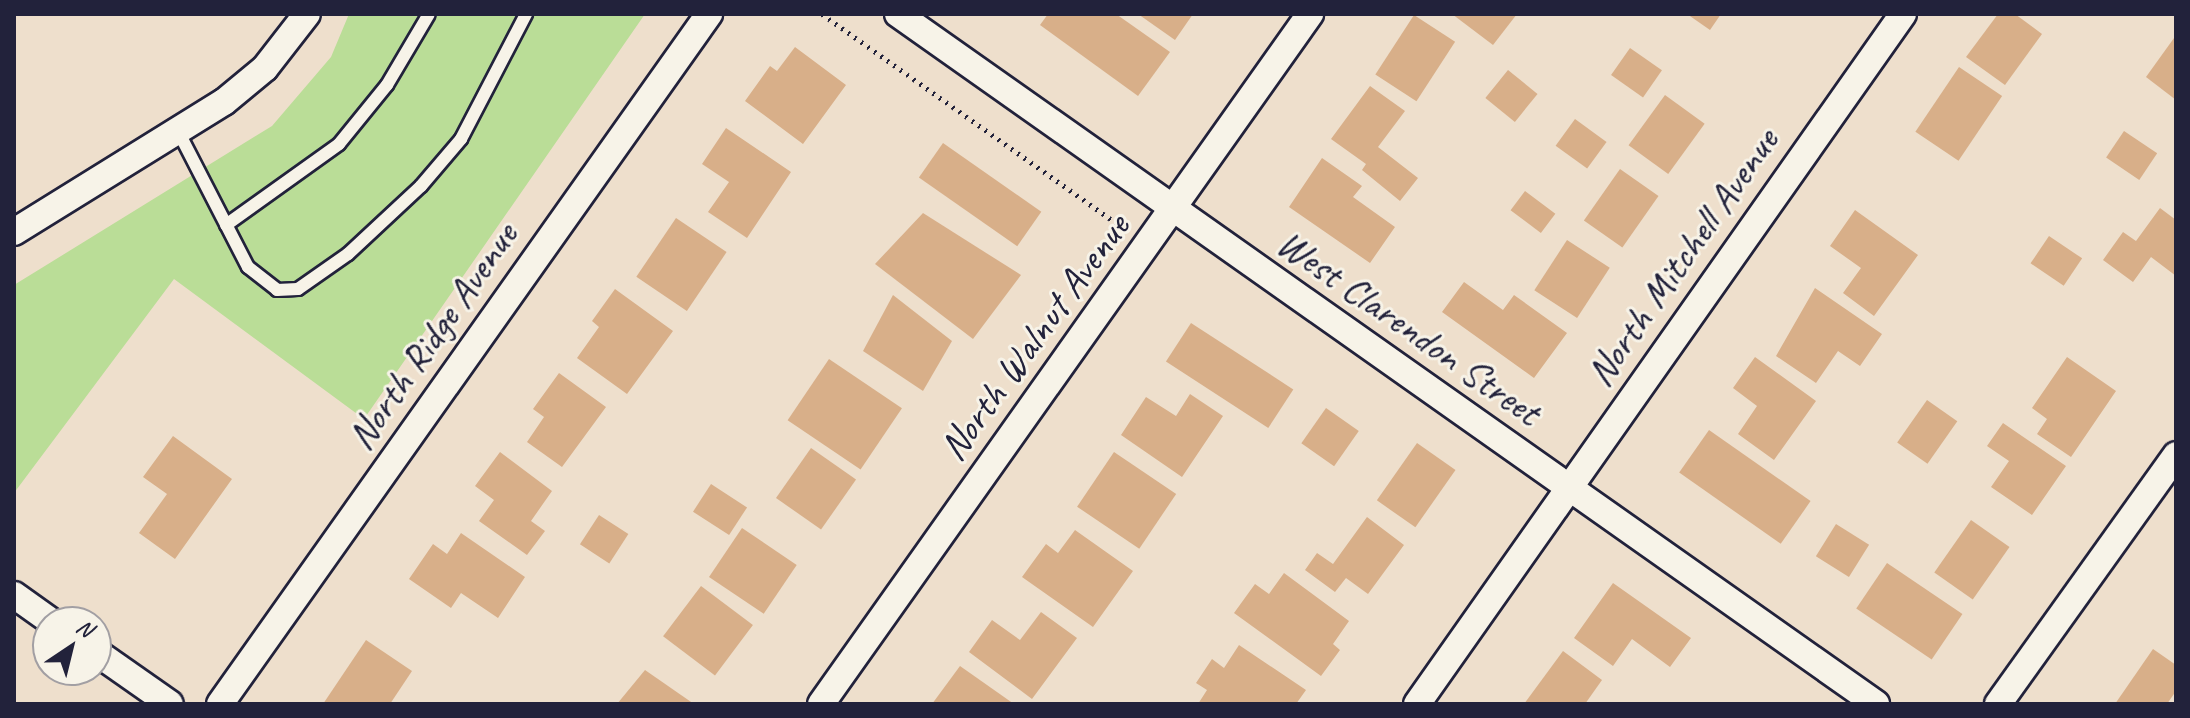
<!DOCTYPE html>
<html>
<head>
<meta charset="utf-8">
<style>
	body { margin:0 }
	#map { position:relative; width:2190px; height:718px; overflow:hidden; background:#eedfcc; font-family:Caveat,sans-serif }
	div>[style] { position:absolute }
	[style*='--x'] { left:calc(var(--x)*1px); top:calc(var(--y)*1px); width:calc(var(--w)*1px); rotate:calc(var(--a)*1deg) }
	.green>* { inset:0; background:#badd97 }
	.building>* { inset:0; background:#d8af89; transform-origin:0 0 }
	.path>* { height:5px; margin-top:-2.5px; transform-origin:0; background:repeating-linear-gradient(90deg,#22223b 0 2px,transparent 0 8px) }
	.roads { filter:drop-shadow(2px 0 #22223b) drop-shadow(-2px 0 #22223b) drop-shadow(0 2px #22223b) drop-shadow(0 -2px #22223b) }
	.service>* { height:12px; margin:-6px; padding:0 6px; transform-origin:6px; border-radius:6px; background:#f7f3e8 }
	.minor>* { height:26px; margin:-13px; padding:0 13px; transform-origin:13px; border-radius:13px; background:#f7f3e8 }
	span { translate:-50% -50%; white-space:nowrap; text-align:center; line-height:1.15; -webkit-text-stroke:6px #f7f3e8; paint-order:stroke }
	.street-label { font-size:40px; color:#22223b }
	.frame { position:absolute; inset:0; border:16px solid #22223b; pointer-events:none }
	.north { position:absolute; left:32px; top:606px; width:80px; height:80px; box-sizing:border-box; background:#f7f3e8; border:2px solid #a29fa3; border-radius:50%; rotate:35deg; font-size:22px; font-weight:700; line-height:32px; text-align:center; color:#22223b }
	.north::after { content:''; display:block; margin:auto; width:28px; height:36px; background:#22223b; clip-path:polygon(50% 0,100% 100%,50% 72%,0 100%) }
</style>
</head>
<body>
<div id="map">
	<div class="green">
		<div style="clip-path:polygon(349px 14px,645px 14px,364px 419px,174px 279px,14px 493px,14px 285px,272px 126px,331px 57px)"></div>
	</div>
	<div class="building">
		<div style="clip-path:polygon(1048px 14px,1116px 14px,1170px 52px,1138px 96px,1040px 25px)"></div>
		<div style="clip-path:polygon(1138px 14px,1193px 14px,1175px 40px)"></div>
		<div style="clip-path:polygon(1452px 14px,1517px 14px,1493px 45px)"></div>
		<div style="clip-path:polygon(1687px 14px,1721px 14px,1710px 30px)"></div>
		<div style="clip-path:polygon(1998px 14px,2015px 14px,2042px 34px,2005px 85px,1966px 57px)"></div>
		<div style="left:1414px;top:15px;width:49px;height:71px;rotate:33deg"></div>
		<div style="clip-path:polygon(2174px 38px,2176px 40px,2176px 100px,2146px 77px)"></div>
		<div style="clip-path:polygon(795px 47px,846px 85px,803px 144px,745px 101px,770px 66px,777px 71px)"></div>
		<div style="left:1630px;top:48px;width:39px;height:33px;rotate:35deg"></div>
		<div style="left:1959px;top:67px;width:52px;height:78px;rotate:34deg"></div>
		<div style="left:1508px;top:70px;width:38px;height:36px;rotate:39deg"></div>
		<div style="clip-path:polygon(1370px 86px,1405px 111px,1378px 147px,1418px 178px,1400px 201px,1362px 170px,1366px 164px,1331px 139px)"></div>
		<div style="left:1665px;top:95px;width:49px;height:62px;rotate:36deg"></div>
		<div style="left:1575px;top:119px;width:39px;height:33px;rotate:36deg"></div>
		<div style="clip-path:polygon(726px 128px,791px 172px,747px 238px,708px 212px,729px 182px,702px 164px)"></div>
		<div style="left:2124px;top:131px;width:40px;height:32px;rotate:34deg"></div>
		<div style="left:943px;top:143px;width:120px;height:42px;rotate:35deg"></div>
		<div style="clip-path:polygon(1322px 158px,1362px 186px,1353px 197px,1395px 227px,1370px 263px,1289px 207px)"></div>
		<div style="left:1620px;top:169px;width:47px;height:63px;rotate:35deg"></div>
		<div style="left:1525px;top:191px;width:38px;height:24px;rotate:37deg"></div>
		<div style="clip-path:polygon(2160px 208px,2176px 220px,2176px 276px,2151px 257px,2133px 282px,2103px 260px,2123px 232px,2136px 241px)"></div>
		<div style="clip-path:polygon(1855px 210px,1918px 255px,1874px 316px,1843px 293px,1861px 268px,1830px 246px)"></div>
		<div style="clip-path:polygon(923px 213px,1021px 275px,973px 339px,875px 264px)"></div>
		<div style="left:676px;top:218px;width:61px;height:71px;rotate:34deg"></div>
		<div style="left:2049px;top:236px;width:40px;height:33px;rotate:34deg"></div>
		<div style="left:1567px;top:240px;width:51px;height:60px;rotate:33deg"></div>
		<div style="clip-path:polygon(1464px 282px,1503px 310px,1514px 295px,1567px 333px,1534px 378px,1442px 312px)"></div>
		<div style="clip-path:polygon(1815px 288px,1882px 334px,1860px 366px,1838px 351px,1816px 383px,1776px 356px)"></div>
		<div style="clip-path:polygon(615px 289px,673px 331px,627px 394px,577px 358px,599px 327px,592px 321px)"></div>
		<div style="clip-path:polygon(893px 295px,952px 341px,923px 391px,863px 351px)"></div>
		<div style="left:1191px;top:323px;width:122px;height:46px;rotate:33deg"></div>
		<div style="clip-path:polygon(1755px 357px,1816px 401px,1774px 460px,1738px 434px,1757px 406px,1733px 388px)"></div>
		<div style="clip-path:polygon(2067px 357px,2116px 391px,2071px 457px,2037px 434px,2047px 419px,2032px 408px)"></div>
		<div style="left:829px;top:359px;width:88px;height:74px;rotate:34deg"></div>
		<div style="clip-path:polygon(559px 373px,606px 407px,562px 467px,527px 442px,544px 417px,533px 409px)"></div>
		<div style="clip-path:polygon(1190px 394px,1223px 416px,1182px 477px,1121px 435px,1146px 397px,1176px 416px)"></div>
		<div style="left:1927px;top:400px;width:37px;height:52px;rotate:35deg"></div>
		<div style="left:1326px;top:408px;width:40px;height:43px;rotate:35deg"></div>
		<div style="clip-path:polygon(2003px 423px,2066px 466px,2032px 515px,1991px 487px,2009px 461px,1987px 446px)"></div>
		<div style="left:1709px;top:430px;width:124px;height:52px;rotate:35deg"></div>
		<div style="clip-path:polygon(173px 436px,232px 479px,175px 559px,139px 533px,167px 494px,143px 477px)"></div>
		<div style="left:1417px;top:443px;width:47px;height:70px;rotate:35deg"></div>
		<div style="left:811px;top:448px;width:55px;height:61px;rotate:35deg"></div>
		<div style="clip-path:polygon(500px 452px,552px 491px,531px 521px,545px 531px,527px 555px,479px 521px,494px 500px,475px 486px)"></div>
		<div style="left:1114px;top:452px;width:75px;height:66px;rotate:34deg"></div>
		<div style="left:711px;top:484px;width:43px;height:33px;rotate:33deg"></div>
		<div style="left:599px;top:515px;width:35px;height:35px;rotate:33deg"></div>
		<div style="clip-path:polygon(1367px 517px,1404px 545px,1368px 594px,1346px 578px,1335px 592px,1305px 570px,1317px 553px,1333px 564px)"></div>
		<div style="left:1971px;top:520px;width:47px;height:64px;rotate:35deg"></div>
		<div style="left:1836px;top:524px;width:39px;height:38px;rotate:32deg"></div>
		<div style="left:742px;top:528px;width:66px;height:59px;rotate:34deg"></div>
		<div style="clip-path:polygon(1075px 530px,1133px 571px,1093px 627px,1022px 577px,1046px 544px,1058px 553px)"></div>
		<div style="clip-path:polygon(461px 533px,525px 577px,498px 618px,461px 593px,451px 608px,409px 579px,433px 544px,447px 554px)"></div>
		<div style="left:1887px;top:563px;width:91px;height:55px;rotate:34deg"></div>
		<div style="clip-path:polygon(1284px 573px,1349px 621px,1333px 644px,1340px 650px,1321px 676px,1234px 613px,1255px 584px,1269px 594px)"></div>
		<div style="clip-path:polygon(1613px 583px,1691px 638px,1670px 667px,1632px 639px,1613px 666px,1574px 638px)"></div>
		<div style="left:701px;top:586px;width:65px;height:63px;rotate:37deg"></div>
		<div style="clip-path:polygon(1041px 612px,1077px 638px,1032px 699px,969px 652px,992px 620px,1020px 640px)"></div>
		<div style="clip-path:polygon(366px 640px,412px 671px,390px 704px,323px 704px)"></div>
		<div style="clip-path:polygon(1239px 645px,1306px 690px,1296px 704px,1198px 704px,1207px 690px,1196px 683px,1212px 659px,1224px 668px)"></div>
		<div style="clip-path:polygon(2153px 649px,2176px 665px,2176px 691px,2167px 704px,2115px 704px)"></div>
		<div style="clip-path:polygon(1563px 651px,1602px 680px,1585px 704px,1524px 704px)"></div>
		<div style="clip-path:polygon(960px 666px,1014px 704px,932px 704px)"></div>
		<div style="clip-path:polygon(645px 670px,694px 704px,617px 704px)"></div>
	</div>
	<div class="path">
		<div style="--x:822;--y:14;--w:372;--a:35.4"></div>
	</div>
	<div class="roads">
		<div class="service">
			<div style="--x:178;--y:131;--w:153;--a:62.8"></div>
			<div style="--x:248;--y:267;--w:37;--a:38"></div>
			<div style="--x:277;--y:290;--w:21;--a:-3"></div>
			<div style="--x:298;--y:289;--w:61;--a:-35"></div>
			<div style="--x:348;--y:254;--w:100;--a:-43"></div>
			<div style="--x:421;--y:186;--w:62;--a:-49.6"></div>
			<div style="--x:461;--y:139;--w:141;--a:-62.5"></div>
			<div style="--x:226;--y:225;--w:139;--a:-35.6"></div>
			<div style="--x:339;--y:144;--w:76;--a:-50.9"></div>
			<div style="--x:387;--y:85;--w:82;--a:-59.4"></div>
		</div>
		<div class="minor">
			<div style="--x:898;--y:14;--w:1197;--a:35.2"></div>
			<div style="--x:14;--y:232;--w:247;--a:-31.8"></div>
			<div style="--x:224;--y:102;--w:53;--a:-39.7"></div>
			<div style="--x:265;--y:68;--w:68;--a:-52.1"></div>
			<div style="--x:14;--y:595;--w:47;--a:35.4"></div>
			<div style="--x:96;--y:652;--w:90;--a:35.1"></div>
			<div style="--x:220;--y:704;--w:846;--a:-54.67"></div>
			<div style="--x:821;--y:704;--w:846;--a:-54.67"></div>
			<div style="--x:1417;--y:704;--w:844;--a:-54.84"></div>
			<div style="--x:1998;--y:704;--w:306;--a:-54.4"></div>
		</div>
	</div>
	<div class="street-label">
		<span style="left:1682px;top:257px;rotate:-55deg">North Mitchell Avenue</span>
		<span style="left:1409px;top:327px;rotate:35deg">West Clarendon Street</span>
		<span style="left:432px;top:336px;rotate:-55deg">North Ridge Avenue</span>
		<span style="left:1034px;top:337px;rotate:-54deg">North Walnut Avenue</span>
	</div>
	<div class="frame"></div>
	<div class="north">N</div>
</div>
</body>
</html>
